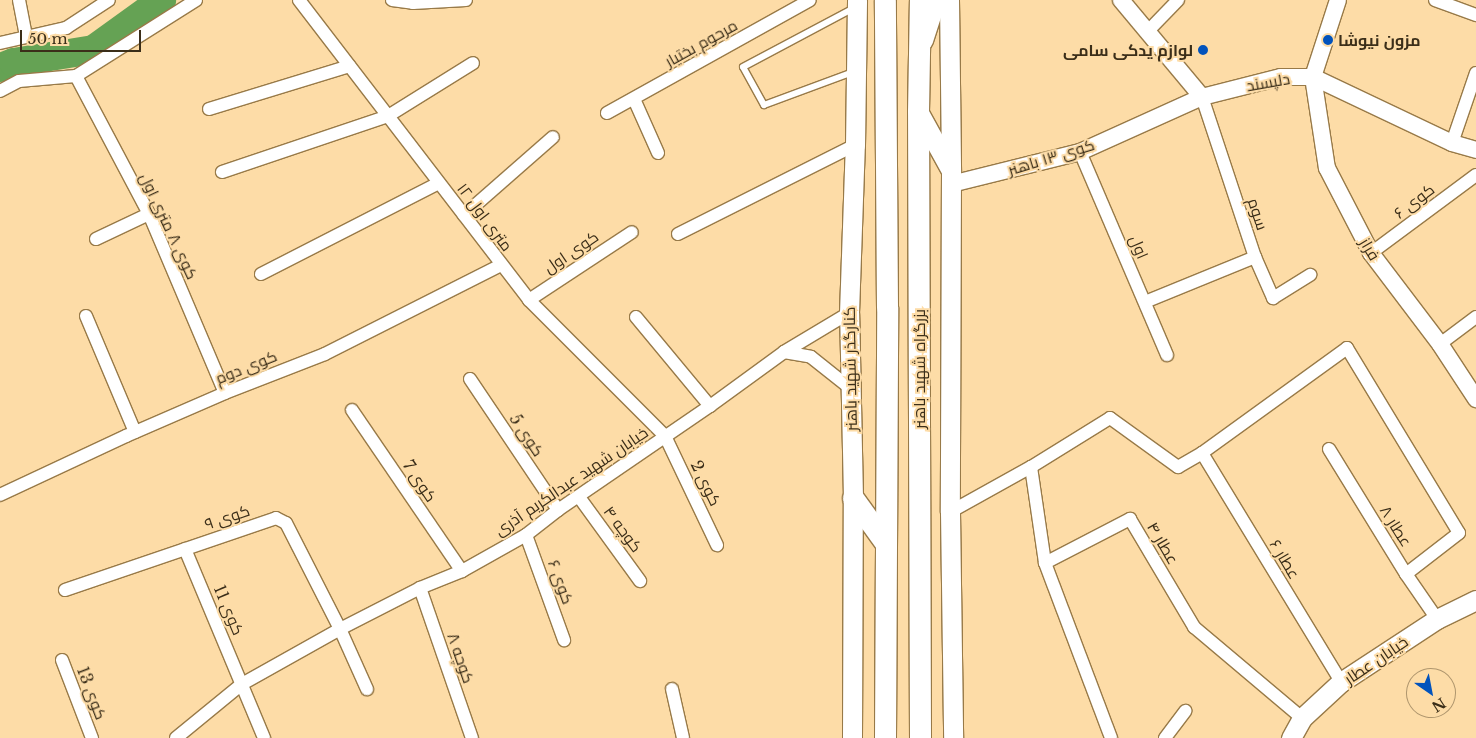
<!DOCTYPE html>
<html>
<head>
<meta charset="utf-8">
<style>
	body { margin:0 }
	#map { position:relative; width:1476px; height:738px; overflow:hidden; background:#fddca7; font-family:"Libre Baskerville",Cairo,serif }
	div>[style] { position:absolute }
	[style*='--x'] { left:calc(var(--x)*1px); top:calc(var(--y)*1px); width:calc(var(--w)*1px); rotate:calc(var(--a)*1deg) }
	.river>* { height:29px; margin:-14.5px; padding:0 14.5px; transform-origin:14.5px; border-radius:14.5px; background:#65a254 }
	.roads { filter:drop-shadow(1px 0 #987a48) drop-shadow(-1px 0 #987a48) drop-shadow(0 1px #987a48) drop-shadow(0 -1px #987a48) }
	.service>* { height:6px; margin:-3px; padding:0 3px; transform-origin:3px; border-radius:3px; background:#fff }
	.minor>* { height:12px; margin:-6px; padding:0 6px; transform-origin:6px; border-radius:6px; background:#fff }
	.tertiary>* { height:16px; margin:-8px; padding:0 8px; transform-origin:8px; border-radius:8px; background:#fff }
	.secondary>* { height:19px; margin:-9.5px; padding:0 9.5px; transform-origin:9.5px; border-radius:9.5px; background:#fff }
	.trunk>* { height:21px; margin:-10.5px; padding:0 10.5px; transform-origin:10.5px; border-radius:10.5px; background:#fff }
	.dots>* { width:14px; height:14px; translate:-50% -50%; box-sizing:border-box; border:2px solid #fddca7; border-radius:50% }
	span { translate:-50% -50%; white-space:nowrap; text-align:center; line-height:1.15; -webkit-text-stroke:4px #fddca7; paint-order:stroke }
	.poi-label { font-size:16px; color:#3b2e19; font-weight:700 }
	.left { translate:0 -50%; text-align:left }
	.right { translate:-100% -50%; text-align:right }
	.street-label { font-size:16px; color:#3b2e19 }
	.north { position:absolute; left:1406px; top:668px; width:50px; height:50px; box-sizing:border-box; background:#fddca7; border:1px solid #af966e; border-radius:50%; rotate:147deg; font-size:14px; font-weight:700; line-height:20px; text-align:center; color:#3b2e19 }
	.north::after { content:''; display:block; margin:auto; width:18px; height:22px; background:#0253bc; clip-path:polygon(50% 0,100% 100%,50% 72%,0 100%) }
	.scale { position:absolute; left:20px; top:30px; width:121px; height:22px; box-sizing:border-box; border:2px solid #3b2e19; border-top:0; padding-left:6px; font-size:15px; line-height:18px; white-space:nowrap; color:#3b2e19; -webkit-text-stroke:4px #fddca7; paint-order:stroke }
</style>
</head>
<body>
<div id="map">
	<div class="river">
		<div style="--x:0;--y:67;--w:14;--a:-21"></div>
		<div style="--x:13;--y:62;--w:81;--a:-9.2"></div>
		<div style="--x:93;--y:49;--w:84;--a:-35.8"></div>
	</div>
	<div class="roads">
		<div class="service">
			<div style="--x:853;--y:72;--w:95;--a:159.7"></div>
			<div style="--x:764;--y:105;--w:43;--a:-118.9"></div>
			<div style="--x:743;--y:67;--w:126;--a:-28"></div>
		</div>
		<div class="minor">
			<div style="--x:19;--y:0;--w:37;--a:79"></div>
			<div style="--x:299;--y:0;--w:378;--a:52.5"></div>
			<div style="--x:529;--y:300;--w:192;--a:45"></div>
			<div style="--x:665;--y:436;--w:121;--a:64.5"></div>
			<div style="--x:392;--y:0;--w:21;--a:8"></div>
			<div style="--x:413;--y:3;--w:53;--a:-3.2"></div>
			<div style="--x:1435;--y:0;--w:44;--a:20.1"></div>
			<div style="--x:1148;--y:31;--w:43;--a:-45.9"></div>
			<div style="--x:0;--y:43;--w:68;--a:-12.8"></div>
			<div style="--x:66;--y:28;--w:51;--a:-33.1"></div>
			<div style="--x:76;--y:76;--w:156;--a:62.1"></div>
			<div style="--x:149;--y:214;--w:194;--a:67"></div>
			<div style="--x:0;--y:91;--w:21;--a:-28"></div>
			<div style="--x:19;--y:81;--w:57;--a:-5"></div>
			<div style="--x:76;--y:76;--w:142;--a:-32.3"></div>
			<div style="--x:1202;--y:97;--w:169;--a:71.7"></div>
			<div style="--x:1255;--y:257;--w:45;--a:66.3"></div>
			<div style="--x:1273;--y:298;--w:44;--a:-31.9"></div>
			<div style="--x:634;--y:99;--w:59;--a:66"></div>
			<div style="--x:209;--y:109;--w:147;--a:-17"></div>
			<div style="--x:607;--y:113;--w:232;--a:-29.1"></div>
			<div style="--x:1452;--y:143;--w:74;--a:-71.1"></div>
			<div style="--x:1080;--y:152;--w:221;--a:66.8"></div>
			<div style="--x:222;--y:172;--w:175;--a:-18.6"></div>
			<div style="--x:388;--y:116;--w:100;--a:-31.9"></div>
			<div style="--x:464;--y:215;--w:118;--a:-41.2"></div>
			<div style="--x:678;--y:234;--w:198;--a:-26.7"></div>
			<div style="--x:96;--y:239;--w:59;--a:-25.3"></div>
			<div style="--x:1371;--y:253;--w:131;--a:-36.6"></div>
			<div style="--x:261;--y:274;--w:200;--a:-27.1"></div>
			<div style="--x:529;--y:300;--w:123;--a:-33.4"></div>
			<div style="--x:1145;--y:302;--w:119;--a:-22.2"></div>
			<div style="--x:86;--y:316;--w:126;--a:67.1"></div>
			<div style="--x:636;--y:317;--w:116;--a:50.3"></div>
			<div style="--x:1440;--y:344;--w:45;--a:-36.9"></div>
			<div style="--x:784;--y:352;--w:27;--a:10"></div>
			<div style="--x:811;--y:357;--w:50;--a:38.5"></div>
			<div style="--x:470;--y:379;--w:158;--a:56.1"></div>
			<div style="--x:352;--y:410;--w:195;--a:55.7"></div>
			<div style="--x:1329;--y:449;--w:147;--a:58.4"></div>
			<div style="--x:1406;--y:574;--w:55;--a:55.4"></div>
			<div style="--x:1202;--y:453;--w:268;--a:58.7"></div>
			<div style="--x:1031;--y:467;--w:97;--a:81.7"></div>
			<div style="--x:1045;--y:563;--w:96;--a:-27.4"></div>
			<div style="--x:1130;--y:519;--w:126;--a:59.3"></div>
			<div style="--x:1194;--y:627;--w:141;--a:40.1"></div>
			<div style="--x:0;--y:495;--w:139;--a:-25.1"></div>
			<div style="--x:126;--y:436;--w:108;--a:-23.5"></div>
			<div style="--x:225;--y:393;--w:107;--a:-21.3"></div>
			<div style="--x:325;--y:354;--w:197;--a:-26.8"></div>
			<div style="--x:579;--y:497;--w:104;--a:54"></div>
			<div style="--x:950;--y:512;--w:93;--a:-29.1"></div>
			<div style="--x:1031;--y:467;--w:93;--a:-31.8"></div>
			<div style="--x:1110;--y:418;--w:84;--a:35.8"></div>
			<div style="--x:1178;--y:467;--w:28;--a:-30"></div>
			<div style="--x:1202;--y:453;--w:179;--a:-35.9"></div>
			<div style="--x:1347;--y:348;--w:216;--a:58.8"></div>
			<div style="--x:1459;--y:533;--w:67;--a:142.3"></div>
			<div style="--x:526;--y:535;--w:112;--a:70.1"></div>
			<div style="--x:185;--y:549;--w:205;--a:67.3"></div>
			<div style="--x:1045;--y:563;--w:187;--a:69.3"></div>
			<div style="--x:420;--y:588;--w:159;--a:70.9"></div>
			<div style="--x:65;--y:590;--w:223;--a:-18.8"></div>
			<div style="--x:276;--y:518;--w:11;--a:27"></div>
			<div style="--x:286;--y:523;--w:119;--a:63"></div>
			<div style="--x:340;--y:629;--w:66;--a:65.8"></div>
			<div style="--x:62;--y:660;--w:84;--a:69"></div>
			<div style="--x:672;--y:689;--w:50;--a:77.3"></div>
			<div style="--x:176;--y:738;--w:85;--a:-39.3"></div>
			<div style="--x:242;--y:684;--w:112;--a:-29.3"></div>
			<div style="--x:340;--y:629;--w:90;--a:-27.1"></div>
			<div style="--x:420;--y:588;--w:45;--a:-22"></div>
			<div style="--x:462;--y:571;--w:73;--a:-29.4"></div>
			<div style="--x:526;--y:535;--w:41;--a:-38"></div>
			<div style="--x:558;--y:510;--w:184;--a:-34.4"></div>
			<div style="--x:710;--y:406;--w:92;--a:-36.1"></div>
			<div style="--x:784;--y:352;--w:76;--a:-31"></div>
			<div style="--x:1165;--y:738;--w:34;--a:-53"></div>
		</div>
		<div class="tertiary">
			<div style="--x:1121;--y:0;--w:126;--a:50.1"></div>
			<div style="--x:1338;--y:0;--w:81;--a:108"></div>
			<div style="--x:1313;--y:77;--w:92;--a:81.3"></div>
			<div style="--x:1327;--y:168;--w:96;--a:62.6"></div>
			<div style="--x:1371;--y:253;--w:114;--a:52.8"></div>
			<div style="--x:1440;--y:344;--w:66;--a:56.8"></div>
			<div style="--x:951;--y:184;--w:133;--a:-13.9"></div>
			<div style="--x:1080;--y:152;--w:134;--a:-24.3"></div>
			<div style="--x:1202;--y:97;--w:81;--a:-14.2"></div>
			<div style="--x:1281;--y:77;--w:32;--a:0"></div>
			<div style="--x:1313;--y:77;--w:154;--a:25.4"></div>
			<div style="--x:1452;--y:143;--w:25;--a:16"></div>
		</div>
		<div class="secondary">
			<div style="--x:949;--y:0;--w:172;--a:89.3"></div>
			<div style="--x:951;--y:172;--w:340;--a:90.2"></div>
			<div style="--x:950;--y:512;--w:226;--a:89.2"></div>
			<div style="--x:923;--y:40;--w:42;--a:-72"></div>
			<div style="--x:918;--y:111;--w:66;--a:61.1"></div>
			<div style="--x:852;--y:738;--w:240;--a:-89.8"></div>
			<div style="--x:853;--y:498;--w:185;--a:-91.2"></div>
			<div style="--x:849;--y:313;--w:168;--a:-88"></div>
			<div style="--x:855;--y:145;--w:145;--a:-89.2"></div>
			<div style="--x:1291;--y:738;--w:23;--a:-61"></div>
			<div style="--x:1302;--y:718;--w:53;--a:-42.7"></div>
			<div style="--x:1341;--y:682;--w:115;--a:-33.3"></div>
			<div style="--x:1437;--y:619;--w:43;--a:-26"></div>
		</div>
		<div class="trunk">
			<div style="--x:853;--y:498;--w:53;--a:54.2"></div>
			<div style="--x:885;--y:738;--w:431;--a:-89.7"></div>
			<div style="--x:887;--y:307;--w:307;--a:-90.4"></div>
			<div style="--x:920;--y:738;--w:627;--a:-90.18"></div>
			<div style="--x:918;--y:111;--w:111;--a:-89"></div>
		</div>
	</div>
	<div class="dots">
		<div style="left:1328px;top:40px;background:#0253bc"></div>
		<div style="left:1203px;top:50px;background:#0253bc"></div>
	</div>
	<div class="poi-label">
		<span class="left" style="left:1338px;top:40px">مزون نیوشا</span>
		<span class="right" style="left:1193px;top:50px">لوازم یدکی سامی</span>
	</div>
	<div class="street-label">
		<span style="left:701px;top:43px;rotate:-29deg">مرحوم بختیار</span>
		<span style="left:1268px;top:82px;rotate:-10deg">دلپسند</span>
		<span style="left:1051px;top:157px;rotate:-17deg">کوی ۱۳ باهنر</span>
		<span style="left:1414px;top:201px;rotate:-37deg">کوی ۶</span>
		<span style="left:1258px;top:214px;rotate:72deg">سوم</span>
		<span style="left:485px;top:217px;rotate:53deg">۱۲ متری اول</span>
		<span style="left:169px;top:226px;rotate:65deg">کوی ۸ متری اول</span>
		<span style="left:1139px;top:247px;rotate:67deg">اول</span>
		<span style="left:1370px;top:249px;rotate:59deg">فراز</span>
		<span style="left:571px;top:252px;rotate:-34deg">کوی اول</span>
		<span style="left:246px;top:367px;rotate:-22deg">کوی دوم</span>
		<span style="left:850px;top:369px;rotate:-91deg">کنارگذر شهید باهنر</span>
		<span style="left:919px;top:369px;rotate:-90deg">بزرگراه شهید باهنر</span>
		<span style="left:527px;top:435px;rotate:56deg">کوی 5</span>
		<span style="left:420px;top:481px;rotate:56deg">کوی 7</span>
		<span style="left:571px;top:481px;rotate:-34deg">خیابان شهید عبدالکریم آذری</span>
		<span style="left:706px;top:483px;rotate:64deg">کوی 2</span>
		<span style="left:227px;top:517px;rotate:-19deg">کوی ۹</span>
		<span style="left:1396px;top:526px;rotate:58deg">عطار ۸</span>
		<span style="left:623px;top:529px;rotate:54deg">کوچه ۴</span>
		<span style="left:1163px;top:543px;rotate:60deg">عطار ۴</span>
		<span style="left:1285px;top:559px;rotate:59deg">عطار ۶</span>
		<span style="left:561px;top:582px;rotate:70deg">کوی ۶</span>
		<span style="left:229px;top:610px;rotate:67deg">کوی 11</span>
		<span style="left:461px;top:658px;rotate:71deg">کوچه ۸</span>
		<span style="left:1376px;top:660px;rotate:-34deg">خیابان عطار</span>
		<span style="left:92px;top:693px;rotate:69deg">کوی 13</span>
	</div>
	<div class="north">N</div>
	<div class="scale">50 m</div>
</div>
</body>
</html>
